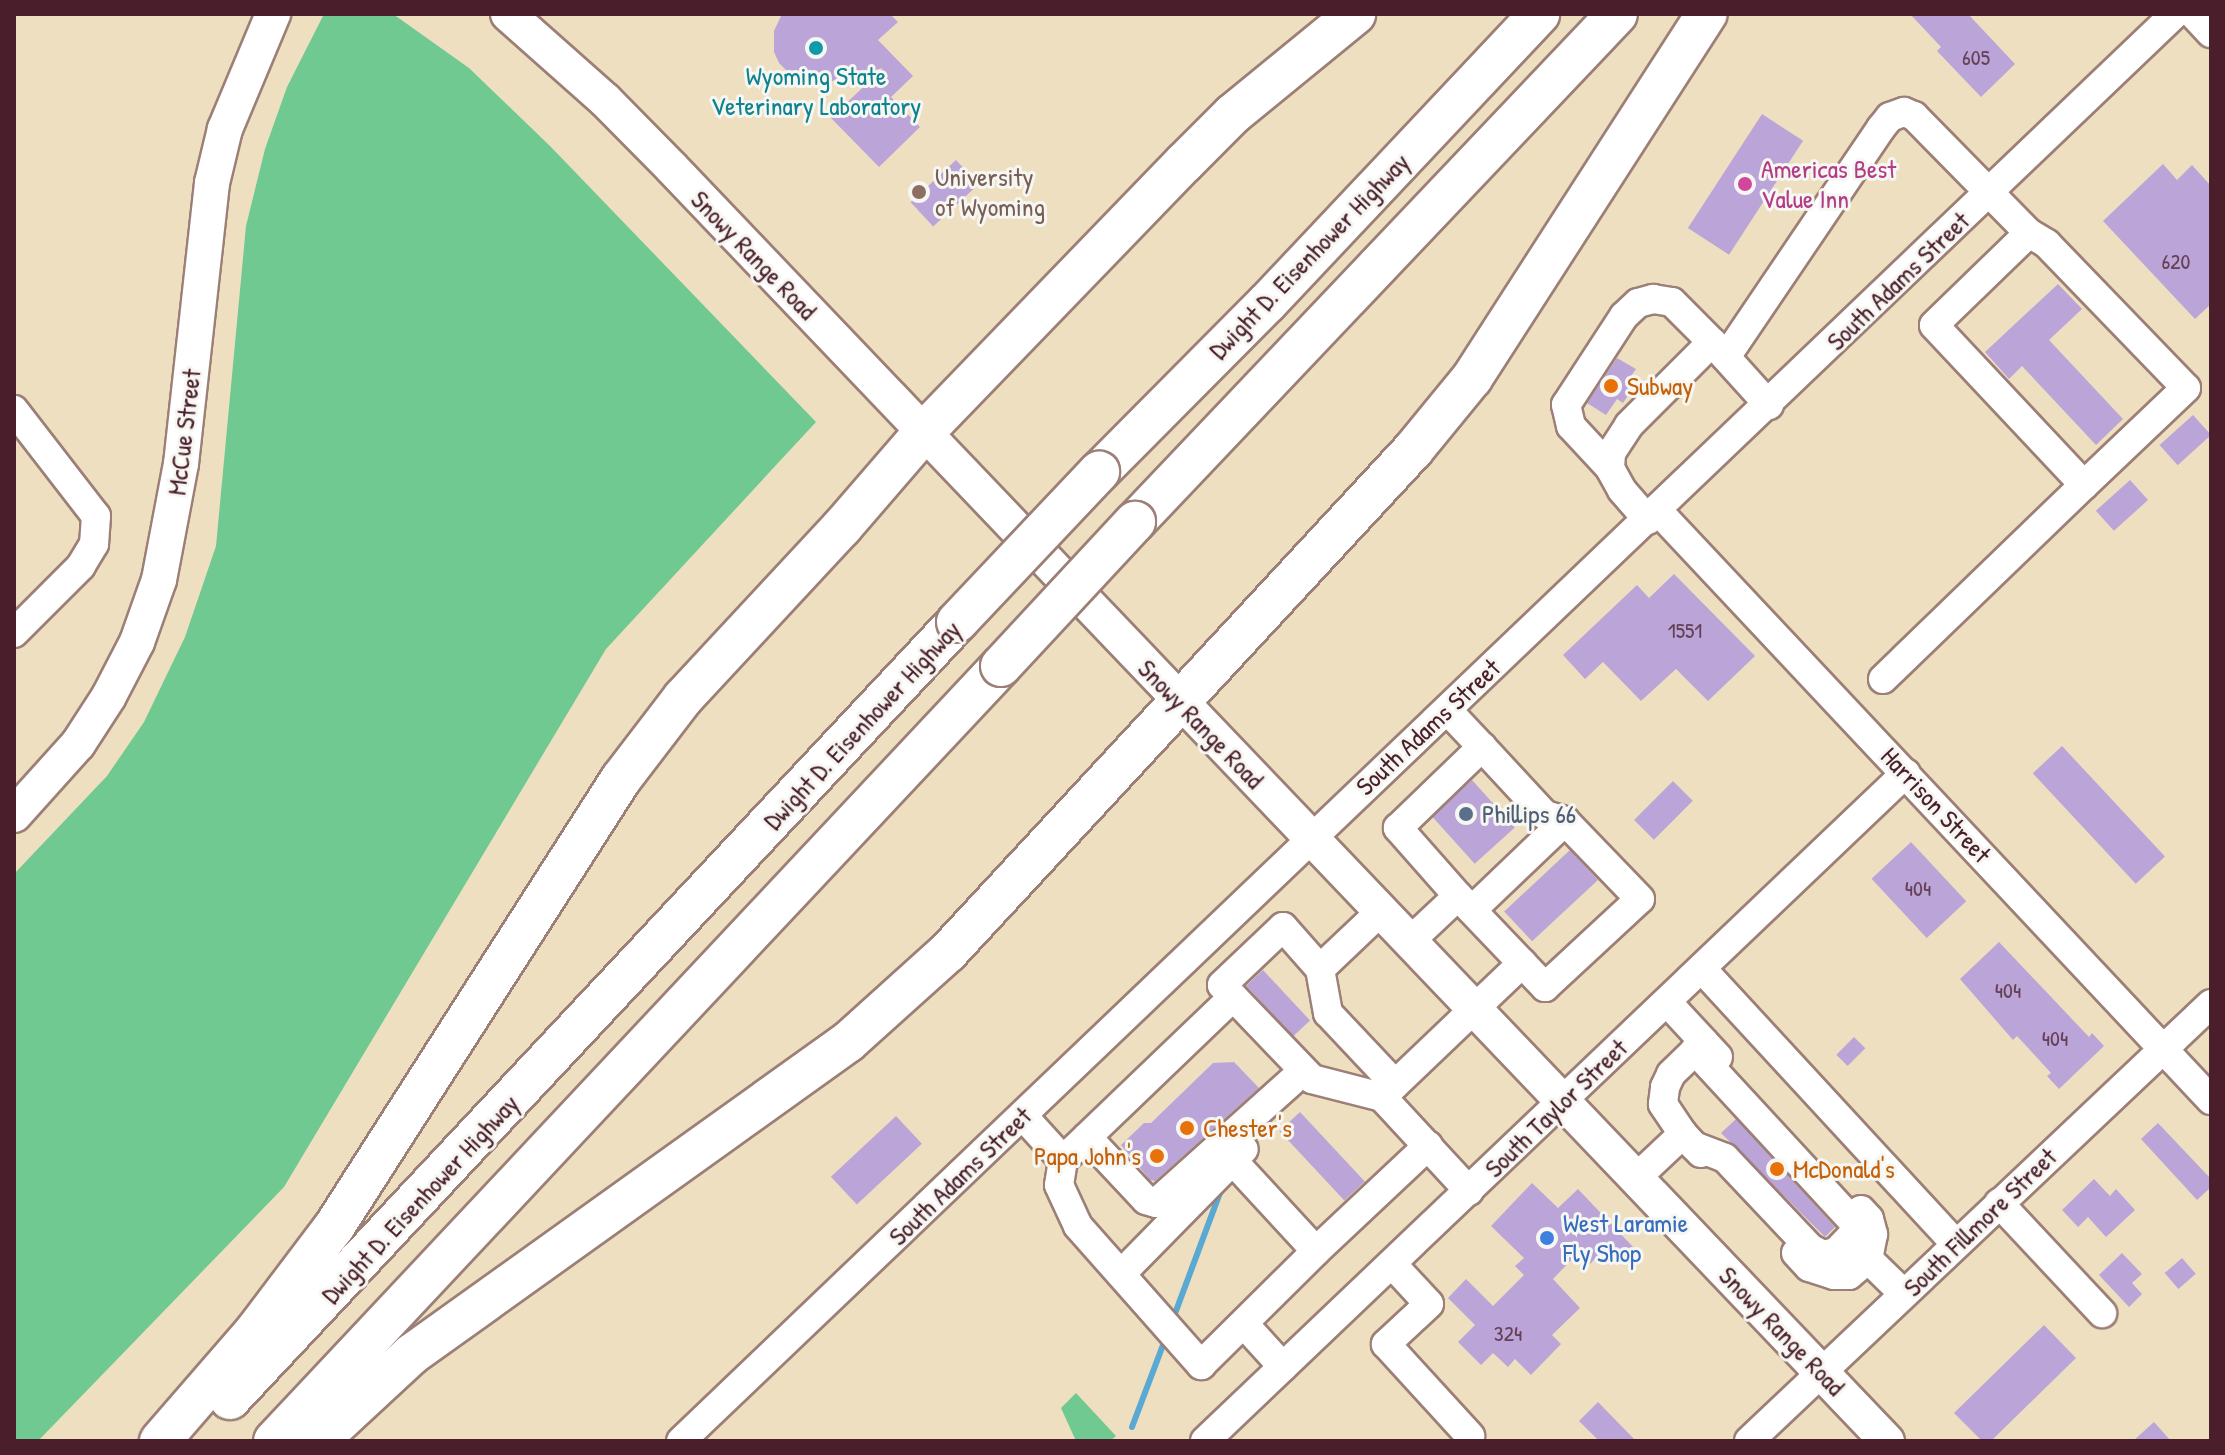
<!DOCTYPE html>
<html>
<head>
<meta charset="utf-8">
<style>
	body { margin:0 }
	#map { position:relative; width:2225px; height:1455px; overflow:hidden; background:#eedfc0; font-family:"Patrick Hand",sans-serif }
	div>[style] { position:absolute }
	[style*='--x'] { left:calc(var(--x)*1px); top:calc(var(--y)*1px); width:calc(var(--w)*1px); rotate:calc(var(--a)*1deg) }
	.green>* { inset:0; background:#70c990 }
	.stream>* { height:6px; margin:-3px; padding:0 3px; transform-origin:3px; border-radius:3px; background:#59a9d3 }
	.building>* { inset:0; background:#bba5d8; transform-origin:0 0 }
	.roads { filter:drop-shadow(2px 0 #9c7f76) drop-shadow(-2px 0 #9c7f76) drop-shadow(0 2px #9c7f76) drop-shadow(0 -2px #9c7f76) }
	.minor>* { height:28px; margin:-14px; padding:0 14px; transform-origin:14px; border-radius:14px; background:#fff }
	.major>* { height:34px; margin:-17px; padding:0 17px; transform-origin:17px; border-radius:17px; background:#fff }
	.highway>* { height:40px; margin:-20px; padding:0 20px; transform-origin:20px; border-radius:20px; background:#fff }
	.bridges { filter:drop-shadow(2px 0 #9c7f76) drop-shadow(-2px 0 #9c7f76) drop-shadow(0 2px #9c7f76) drop-shadow(0 -2px #9c7f76) }
	.highway-bridge>* { height:40px; margin:-20px; padding:0 20px; transform-origin:20px; border-radius:20px; background:#fff }
	.dots>* { width:22px; height:22px; translate:-50% -50%; box-sizing:border-box; border:4px solid #f6f6f2; border-radius:50% }
	span { translate:-50% -50%; white-space:nowrap; text-align:center; line-height:1.15; -webkit-text-stroke:6px #f6f6f2; paint-order:stroke }
	.number-label { font-size:22px; color:#664056 }
	.number-label span { -webkit-text-stroke-width:0 }
	.culture-label { font-size:26px; color:#0d838f }
	.hotel-label { font-size:26px; color:#b23c85 }
	.left { translate:0 -50%; text-align:left }
	.education-label { font-size:26px; color:#785e54 }
	.street-label { font-size:26px; color:#4a1f2b }
	.food-label { font-size:26px; color:#c56008 }
	.right { translate:-100% -50%; text-align:right }
	.service-label { font-size:26px; color:#4e5e75 }
	.shop-label { font-size:26px; color:#366cbe }
	.frame { position:absolute; inset:0; border:16px solid #4a1f2b; pointer-events:none }
</style>
</head>
<body>
<div id="map">
	<div class="green">
		<div style="clip-path:polygon(324px 14px,393px 14px,469px 68px,550px 146px,816px 422px,606px 649px,284px 1187px,38px 1441px,14px 1441px,14px 874px,107px 776px,144px 722px,185px 637px,216px 546px,246px 226px,265px 149px,287px 87px)"></div>
		<div style="clip-path:polygon(1076px 1393px,1116px 1436px,1110px 1441px,1076px 1441px,1061px 1408px)"></div>
	</div>
	<div class="stream">
		<div style="--x:1173;--y:1319;--w:141;--a:-69.6"></div>
		<div style="--x:1132;--y:1427;--w:96;--a:-69.3"></div>
	</div>
	<div class="building">
		<div style="clip-path:polygon(782px 14px,890px 14px,898px 22px,878px 40px,913px 76px,891px 97px,920px 127px,879px 167px,831px 118px,883px 68px,820px 84px,795px 79px,779px 63px,774px 52px,774px 31px)"></div>
		<div style="clip-path:polygon(1910px 14px,1968px 14px,2015px 64px,1981px 97px,1937px 51px,1941px 47px)"></div>
		<div style="left:1762px;top:114px;width:49px;height:136px;rotate:33deg"></div>
		<div style="left:956px;top:160px;width:33px;height:62px;rotate:47deg"></div>
		<div style="clip-path:polygon(2163px 164px,2177px 180px,2192px 165px,2211px 186px,2211px 304px,2195px 319px,2103px 221px)"></div>
		<div style="clip-path:polygon(2058px 284px,2082px 309px,2049px 340px,2123px 419px,2096px 445px,2022px 366px,2009px 379px,1985px 352px)"></div>
		<div style="clip-path:polygon(1617px 358px,1636px 369px,1626px 383px,1633px 388px,1623px 403px,1617px 399px,1606px 415px,1587px 403px)"></div>
		<div style="left:2193px;top:415px;width:27px;height:45px;rotate:48deg"></div>
		<div style="left:2130px;top:480px;width:27px;height:46px;rotate:48deg"></div>
		<div style="clip-path:polygon(1674px 574px,1755px 656px,1708px 701px,1676px 669px,1641px 701px,1603px 662px,1585px 679px,1563px 655px,1637px 585px,1649px 598px)"></div>
		<div style="left:2062px;top:746px;width:151px;height:40px;rotate:47deg"></div>
		<div style="left:1472px;top:780px;width:64px;height:54px;rotate:48deg"></div>
		<div style="left:1673px;top:781px;width:28px;height:55px;rotate:45deg"></div>
		<div style="left:1911px;top:842px;width:81px;height:54px;rotate:47deg"></div>
		<div style="left:1570px;top:850px;width:41px;height:90px;rotate:47deg"></div>
		<div style="clip-path:polygon(1999px 942px,2089px 1037px,2092px 1033px,2104px 1046px,2059px 1089px,2047px 1076px,2051px 1073px,2017px 1036px,2013px 1040px,1960px 979px)"></div>
		<div style="left:1263px;top:970px;width:69px;height:23px;rotate:47deg"></div>
		<div style="left:1854px;top:1037px;width:16px;height:25px;rotate:45deg"></div>
		<div style="clip-path:polygon(1234px 1062px,1259px 1088px,1155px 1181px,1150px 1180px,1121px 1145px,1144px 1123px,1151px 1123px,1213px 1063px)"></div>
		<div style="left:1300px;top:1112px;width:95px;height:28px;rotate:47deg"></div>
		<div style="left:896px;top:1116px;width:38px;height:89px;rotate:47deg"></div>
		<div style="clip-path:polygon(1736px 1119px,1835px 1227px,1825px 1237px,1721px 1133px)"></div>
		<div style="clip-path:polygon(2158px 1123px,2211px 1179px,2211px 1187px,2197px 1200px,2141px 1139px)"></div>
		<div style="clip-path:polygon(2094px 1179px,2110px 1196px,2116px 1189px,2135px 1210px,2106px 1237px,2088px 1217px,2078px 1227px,2062px 1210px)"></div>
		<div style="clip-path:polygon(1532px 1183px,1558px 1208px,1578px 1189px,1635px 1249px,1619px 1264px,1605px 1248px,1590px 1264px,1578px 1253px,1553px 1279px,1580px 1308px,1552px 1335px,1561px 1344px,1531px 1375px,1515px 1359px,1508px 1367px,1493px 1353px,1481px 1365px,1458px 1342px,1475px 1325px,1448px 1298px,1466px 1279px,1493px 1306px,1524px 1275px,1515px 1266px,1524px 1258px,1491px 1226px)"></div>
		<div style="clip-path:polygon(2122px 1253px,2142px 1274px,2132px 1283px,2142px 1294px,2129px 1307px,2099px 1275px)"></div>
		<div style="left:2182px;top:1258px;width:21px;height:23px;rotate:49deg"></div>
		<div style="clip-path:polygon(2044px 1325px,2076px 1358px,1991px 1441px,1982px 1441px,1954px 1413px)"></div>
		<div style="clip-path:polygon(1598px 1402px,1636px 1441px,1599px 1441px,1579px 1421px)"></div>
		<div style="clip-path:polygon(2154px 1422px,2171px 1441px,2133px 1441px)"></div>
	</div>
	<div class="roads">
		<div class="minor">
			<div style="--x:2193;--y:14;--w:26;--a:47"></div>
			<div style="--x:1726;--y:357;--w:277;--a:-55.9"></div>
			<div style="--x:1881;--y:128;--w:14;--a:-51"></div>
			<div style="--x:1890;--y:117;--w:15;--a:-20"></div>
			<div style="--x:1904;--y:112;--w:11;--a:22"></div>
			<div style="--x:1914;--y:116;--w:164;--a:45.5"></div>
			<div style="--x:2029;--y:233;--w:21;--a:31"></div>
			<div style="--x:2047;--y:244;--w:200;--a:46"></div>
			<div style="--x:2186;--y:388;--w:141;--a:136.4"></div>
			<div style="--x:2084;--y:485;--w:219;--a:-133.2"></div>
			<div style="--x:1934;--y:325;--w:132;--a:-44.1"></div>
			<div style="--x:14;--y:410;--w:134;--a:52.3"></div>
			<div style="--x:96;--y:516;--w:28;--a:94"></div>
			<div style="--x:94;--y:544;--w:26;--a:121"></div>
			<div style="--x:81;--y:566;--w:95;--a:135"></div>
			<div style="--x:1610;--y:468;--w:57;--a:-132.9"></div>
			<div style="--x:1571;--y:426;--w:22;--a:-103"></div>
			<div style="--x:1566;--y:405;--w:106;--a:-56.9"></div>
			<div style="--x:1624;--y:316;--w:19;--a:-43"></div>
			<div style="--x:1638;--y:303;--w:16;--a:-15"></div>
			<div style="--x:1653;--y:299;--w:19;--a:9"></div>
			<div style="--x:1672;--y:302;--w:57;--a:45"></div>
			<div style="--x:1658;--y:511;--w:808;--a:46.81"></div>
			<div style="--x:1648;--y:520;--w:40;--a:-131"></div>
			<div style="--x:1622;--y:490;--w:25;--a:-119"></div>
			<div style="--x:1610;--y:468;--w:15;--a:-86"></div>
			<div style="--x:1611;--y:453;--w:33;--a:-57"></div>
			<div style="--x:1629;--y:425;--w:117;--a:-45"></div>
			<div style="--x:1712;--y:342;--w:85;--a:47.9"></div>
			<div style="--x:1883;--y:679;--w:279;--a:-44"></div>
			<div style="--x:1458;--y:896;--w:126;--a:46.3"></div>
			<div style="--x:1545;--y:987;--w:129;--a:-42.8"></div>
			<div style="--x:1640;--y:899;--w:108;--a:-133.9"></div>
			<div style="--x:1565;--y:821;--w:21;--a:-163"></div>
			<div style="--x:1545;--y:815;--w:93;--a:-132.8"></div>
			<div style="--x:1472;--y:910;--w:129;--a:-43.7"></div>
			<div style="--x:1409;--y:942;--w:67;--a:-43.2"></div>
			<div style="--x:1458;--y:896;--w:91;--a:-131.4"></div>
			<div style="--x:1398;--y:828;--w:117;--a:-44"></div>
			<div style="--x:1482;--y:747;--w:51;--a:-133.4"></div>
			<div style="--x:1320;--y:969;--w:83;--a:-43.5"></div>
			<div style="--x:1702;--y:969;--w:374;--a:47.3"></div>
			<div style="--x:1233;--y:997;--w:236;--a:136.2"></div>
			<div style="--x:1063;--y:1160;--w:25;--a:99"></div>
			<div style="--x:1059;--y:1185;--w:45;--a:65.1"></div>
			<div style="--x:1078;--y:1226;--w:186;--a:48.5"></div>
			<div style="--x:1201;--y:1365;--w:162;--a:-44.7"></div>
			<div style="--x:1667;--y:1002;--w:75;--a:47.2"></div>
			<div style="--x:1382;--y:1097;--w:72;--a:-165.6"></div>
			<div style="--x:1312;--y:1079;--w:130;--a:-133.8"></div>
			<div style="--x:1222;--y:985;--w:84;--a:-43.6"></div>
			<div style="--x:1283;--y:927;--w:56;--a:48.6"></div>
			<div style="--x:1320;--y:969;--w:45;--a:79.7"></div>
			<div style="--x:1328;--y:1013;--w:98;--a:46.7"></div>
			<div style="--x:1023;--y:1116;--w:59;--a:47.7"></div>
			<div style="--x:1683;--y:1134;--w:36;--a:-124"></div>
			<div style="--x:1663;--y:1104;--w:17;--a:-83"></div>
			<div style="--x:1665;--y:1087;--w:14;--a:-65"></div>
			<div style="--x:1671;--y:1074;--w:46;--a:-44.1"></div>
			<div style="--x:1087;--y:1137;--w:86;--a:46.9"></div>
			<div style="--x:1146;--y:1200;--w:10;--a:17"></div>
			<div style="--x:1156;--y:1203;--w:198;--a:-41.9"></div>
			<div style="--x:1694;--y:1146;--w:33;--a:21"></div>
			<div style="--x:1725;--y:1158;--w:124;--a:46.6"></div>
			<div style="--x:1810;--y:1248;--w:15;--a:28"></div>
			<div style="--x:1823;--y:1255;--w:13;--a:-13"></div>
			<div style="--x:1836;--y:1252;--w:33;--a:-46"></div>
			<div style="--x:1859;--y:1228;--w:242;--a:-132.7"></div>
			<div style="--x:1233;--y:1161;--w:122;--a:47.3"></div>
			<div style="--x:1316;--y:1251;--w:154;--a:-43.2"></div>
			<div style="--x:1635;--y:1179;--w:66;--a:-43.2"></div>
			<div style="--x:1683;--y:1134;--w:26;--a:47"></div>
			<div style="--x:1469;--y:1191;--w:128;--a:-132.8"></div>
			<div style="--x:1382;--y:1097;--w:194;--a:-43.7"></div>
			<div style="--x:1999;--y:1203;--w:151;--a:46.9"></div>
			<div style="--x:1861;--y:1210;--w:12;--a:48"></div>
			<div style="--x:1869;--y:1219;--w:16;--a:75"></div>
			<div style="--x:1873;--y:1234;--w:25;--a:101"></div>
			<div style="--x:1868;--y:1259;--w:50;--a:44.2"></div>
			<div style="--x:1796;--y:1253;--w:19;--a:47"></div>
			<div style="--x:1809;--y:1267;--w:26;--a:18"></div>
			<div style="--x:1834;--y:1275;--w:15;--a:0"></div>
			<div style="--x:1849;--y:1275;--w:25;--a:-40"></div>
			<div style="--x:1392;--y:1264;--w:54;--a:47.2"></div>
			<div style="--x:1429;--y:1304;--w:59;--a:137.1"></div>
			<div style="--x:1386;--y:1344;--w:125;--a:47.6"></div>
			<div style="--x:1121;--y:1274;--w:175;--a:-45.5"></div>
			<div style="--x:1244;--y:1324;--w:58;--a:47.8"></div>
			<div style="--x:681;--y:1441;--w:2066;--a:-43.69"></div>
			<div style="--x:1205;--y:1441;--w:968;--a:-43.62"></div>
			<div style="--x:1749;--y:1441;--w:636;--a:-43.41"></div>
		</div>
		<div class="major">
			<div style="--x:508;--y:14;--w:130;--a:41.6"></div>
			<div style="--x:605;--y:100;--w:95;--a:45.4"></div>
			<div style="--x:672;--y:168;--w:1760;--a:46.34"></div>
			<div style="--x:14;--y:815;--w:96;--a:-48"></div>
			<div style="--x:78;--y:744;--w:57;--a:-57.1"></div>
			<div style="--x:109;--y:696;--w:61;--a:-62.6"></div>
			<div style="--x:137;--y:642;--w:66;--a:-70.5"></div>
			<div style="--x:159;--y:580;--w:118;--a:-79.3"></div>
			<div style="--x:181;--y:464;--w:283;--a:-83.7"></div>
			<div style="--x:212;--y:183;--w:56;--a:-76.5"></div>
			<div style="--x:225;--y:129;--w:125;--a:-67.3"></div>
		</div>
		<div class="highway">
			<div style="--x:1099;--y:472;--w:238;--a:-45.2"></div>
			<div style="--x:1267;--y:303;--w:397;--a:-46.7"></div>
			<div style="--x:1135;--y:522;--w:700;--a:-46.5"></div>
			<div style="--x:230;--y:1399;--w:1064;--a:-46.9"></div>
			<div style="--x:160;--y:1441;--w:147;--a:-49.1"></div>
			<div style="--x:256;--y:1330;--w:129;--a:-52.9"></div>
			<div style="--x:334;--y:1227;--w:532;--a:-57.36"></div>
			<div style="--x:621;--y:779;--w:102;--a:-52.6"></div>
			<div style="--x:683;--y:698;--w:233;--a:-47.1"></div>
			<div style="--x:842;--y:527;--w:125;--a:-49.2"></div>
			<div style="--x:924;--y:432;--w:374;--a:-46"></div>
			<div style="--x:1184;--y:163;--w:69;--a:-45"></div>
			<div style="--x:1233;--y:114;--w:158;--a:-39.3"></div>
			<div style="--x:274;--y:1441;--w:1063;--a:-46.83"></div>
			<div style="--x:318;--y:1441;--w:128;--a:-42.8"></div>
			<div style="--x:412;--y:1354;--w:536;--a:-35.59"></div>
			<div style="--x:848;--y:1042;--w:135;--a:-42"></div>
			<div style="--x:948;--y:952;--w:684;--a:-47.19"></div>
			<div style="--x:1413;--y:450;--w:93;--a:-50.7"></div>
			<div style="--x:1472;--y:378;--w:433;--a:-57.2"></div>
		</div>
	</div>
	<div class="bridges">
		<div class="highway-bridge">
			<div style="--x:957;--y:622;--w:207;--a:-46.6"></div>
			<div style="--x:1001;--y:666;--w:197;--a:-47.1"></div>
		</div>
	</div>
	<div class="dots">
		<div style="left:816px;top:48px;background:#0f9aa8"></div>
		<div style="left:1745px;top:184px;background:#d1479c"></div>
		<div style="left:919px;top:192px;background:#8d6e63"></div>
		<div style="left:1611px;top:386px;background:#e8710a"></div>
		<div style="left:1466px;top:814px;background:#5c6f8a"></div>
		<div style="left:1187px;top:1128px;background:#e8710a"></div>
		<div style="left:1157px;top:1156px;background:#e8710a"></div>
		<div style="left:1777px;top:1169px;background:#e8710a"></div>
		<div style="left:1547px;top:1238px;background:#3f7fe0"></div>
	</div>
	<div class="number-label">
		<span style="left:1976px;top:58px">605</span>
		<span style="left:2176px;top:262px">620</span>
		<span style="left:1685px;top:631px">1551</span>
		<span style="left:1918px;top:889px">404</span>
		<span style="left:2008px;top:991px">404</span>
		<span style="left:2055px;top:1039px">404</span>
		<span style="left:1508px;top:1334px">324</span>
	</div>
	<div class="culture-label">
		<span style="left:816px;top:91px">Wyoming State<br>Veterinary Laboratory</span>
	</div>
	<div class="hotel-label">
		<span class="left" style="left:1761px;top:184px">Americas Best<br>Value Inn</span>
	</div>
	<div class="education-label">
		<span class="left" style="left:935px;top:192px">University<br>of Wyoming</span>
	</div>
	<div class="street-label">
		<span style="left:754px;top:255px;rotate:46deg">Snowy Range Road</span>
		<span style="left:1309px;top:256px;rotate:-46deg">Dwight D. Eisenhower Highway</span>
		<span style="left:1898px;top:281px;rotate:-44deg">South Adams Street</span>
		<span style="left:184px;top:432px;rotate:-83deg">McCue Street</span>
		<span style="left:1201px;top:724px;rotate:46deg">Snowy Range Road</span>
		<span style="left:862px;top:725px;rotate:-47deg">Dwight D. Eisenhower Highway</span>
		<span style="left:1428px;top:727px;rotate:-43deg">South Adams Street</span>
		<span style="left:1936px;top:805px;rotate:47deg">Harrison Street</span>
		<span style="left:1556px;top:1108px;rotate:-44deg">South Taylor Street</span>
		<span style="left:960px;top:1176px;rotate:-44deg">South Adams Street</span>
		<span style="left:420px;top:1199px;rotate:-47deg">Dwight D. Eisenhower Highway</span>
		<span style="left:1980px;top:1222px;rotate:-44deg">South Fillmore Street</span>
		<span style="left:1782px;top:1331px;rotate:46deg">Snowy Range Road</span>
	</div>
	<div class="food-label">
		<span class="left" style="left:1627px;top:386px">Subway</span>
		<span class="left" style="left:1203px;top:1128px">Chester's</span>
		<span class="right" style="left:1141px;top:1156px">Papa John's</span>
		<span class="left" style="left:1793px;top:1169px">McDonald's</span>
	</div>
	<div class="service-label">
		<span class="left" style="left:1482px;top:814px">Phillips 66</span>
	</div>
	<div class="shop-label">
		<span class="left" style="left:1563px;top:1238px">West Laramie<br>Fly Shop</span>
	</div>
	<div class="frame"></div>
</div>
</body>
</html>
